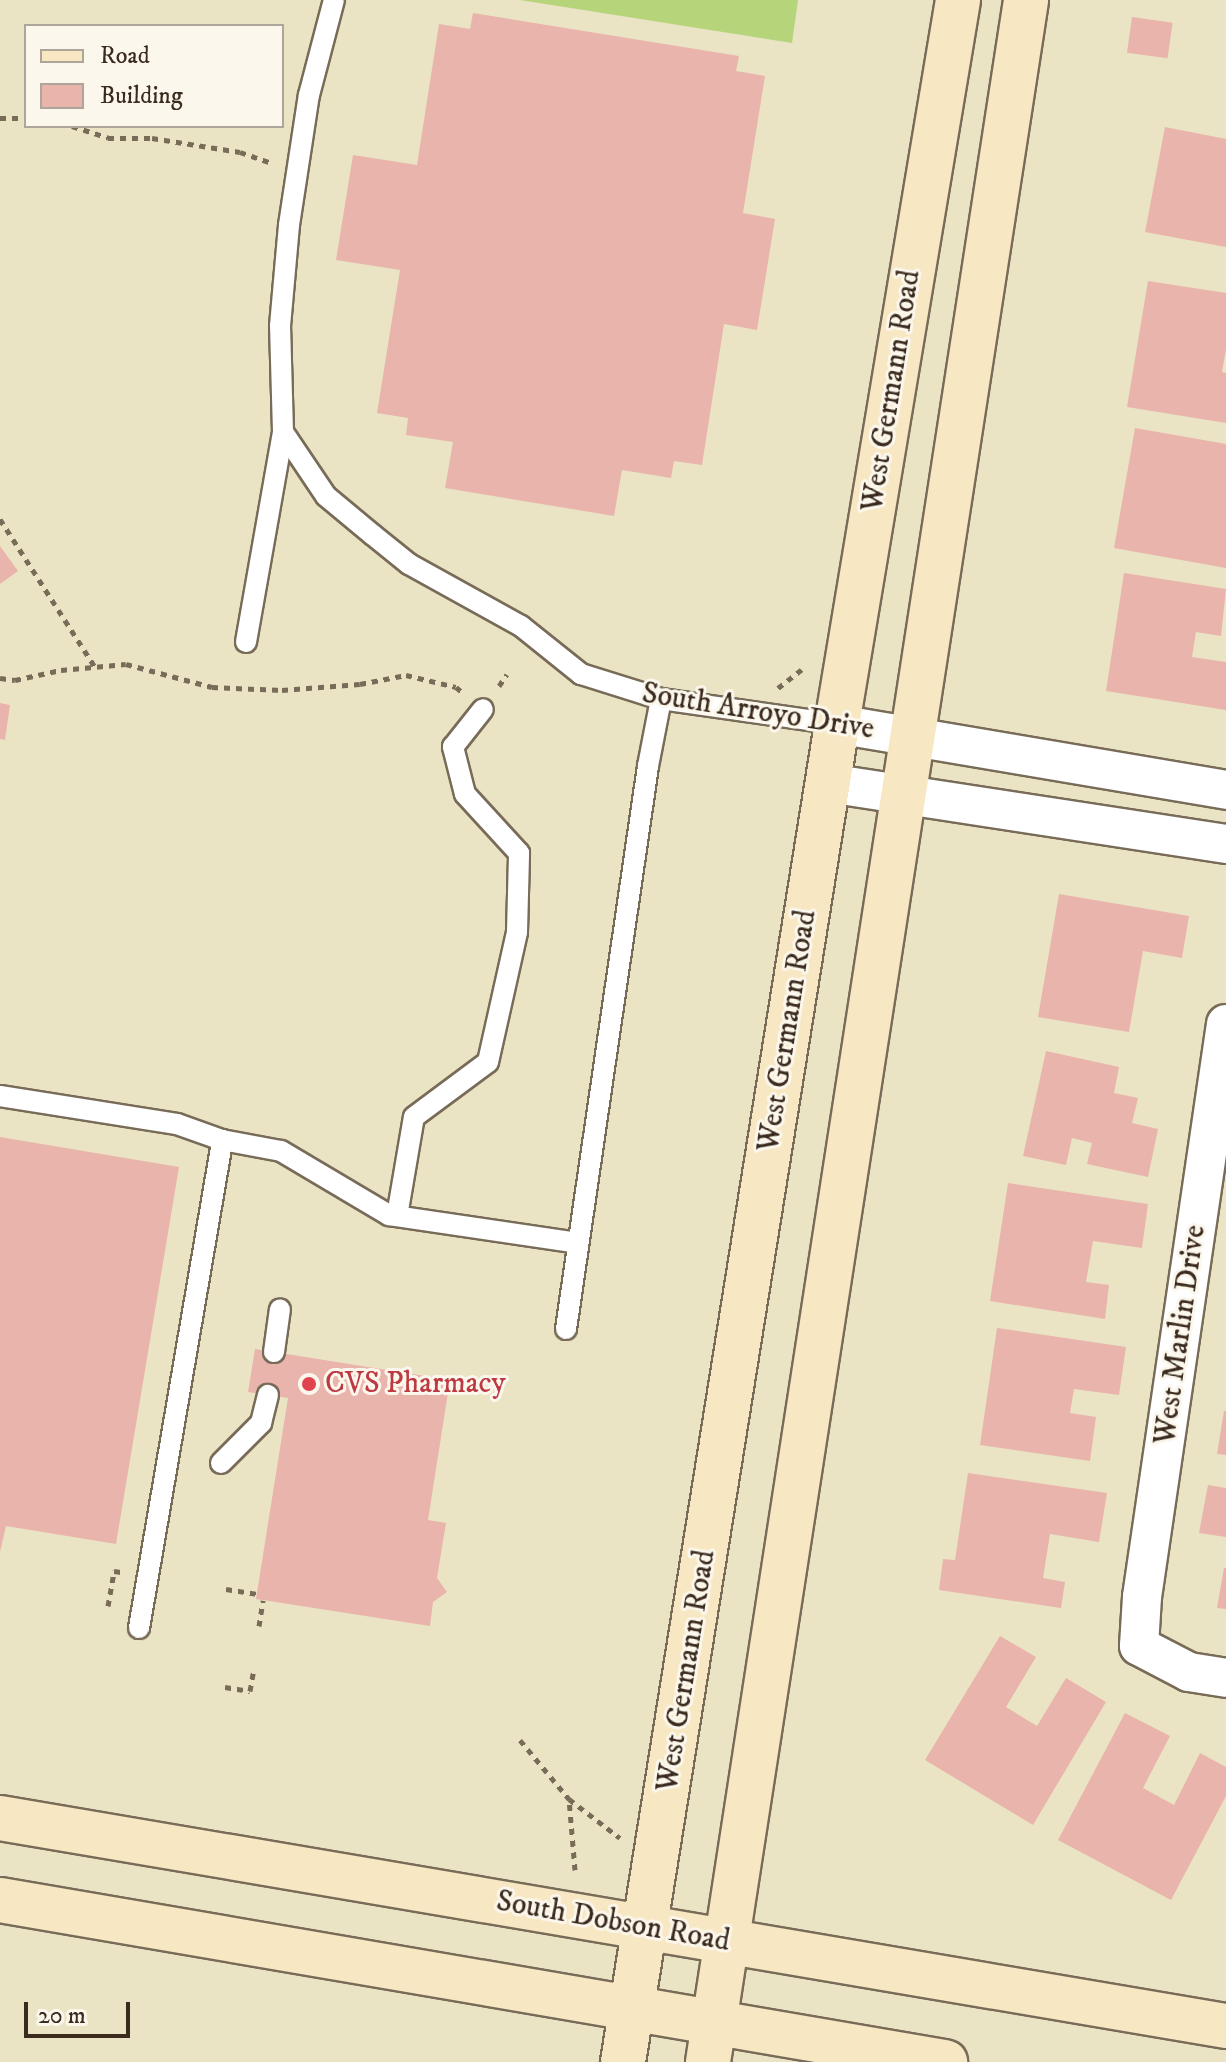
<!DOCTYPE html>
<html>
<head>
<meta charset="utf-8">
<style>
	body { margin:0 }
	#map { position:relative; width:1226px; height:2062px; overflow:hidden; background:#eae4c4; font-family:"IM FELL DW Pica",serif }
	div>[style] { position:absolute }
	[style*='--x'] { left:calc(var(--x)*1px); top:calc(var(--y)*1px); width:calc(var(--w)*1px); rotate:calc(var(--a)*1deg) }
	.green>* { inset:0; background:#b6d47a }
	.building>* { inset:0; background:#e9b4ac; transform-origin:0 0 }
	.path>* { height:5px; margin-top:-2.5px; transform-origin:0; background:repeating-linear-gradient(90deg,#786b58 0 6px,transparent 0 12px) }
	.roads { filter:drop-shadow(2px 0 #786b58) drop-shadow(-2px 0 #786b58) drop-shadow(0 2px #786b58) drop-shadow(0 -2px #786b58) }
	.service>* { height:20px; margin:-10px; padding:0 10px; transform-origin:10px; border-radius:10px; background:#fff }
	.minor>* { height:38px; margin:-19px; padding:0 19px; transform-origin:19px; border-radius:19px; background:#fff }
	.secondary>* { height:44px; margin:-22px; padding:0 22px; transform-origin:22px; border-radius:22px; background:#f8e7c3 }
	.dots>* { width:22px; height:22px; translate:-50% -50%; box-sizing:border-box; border:4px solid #fbf7ec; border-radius:50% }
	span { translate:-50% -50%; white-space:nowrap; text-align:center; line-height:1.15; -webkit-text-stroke:6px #fbf7ec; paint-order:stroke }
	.street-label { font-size:30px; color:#3b2a1e }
	.health-label { font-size:30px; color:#be3a42 }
	.left { translate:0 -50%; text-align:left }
	.legend { position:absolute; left:24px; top:24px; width:260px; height:104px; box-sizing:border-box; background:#fbf7ec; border:2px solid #aea59a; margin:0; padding:10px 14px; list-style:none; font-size:24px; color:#3b2a1e }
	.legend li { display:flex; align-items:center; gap:16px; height:40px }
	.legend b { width:40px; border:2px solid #aea59a }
	.scale { position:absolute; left:24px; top:2002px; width:106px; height:36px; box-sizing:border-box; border:4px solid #3b2a1e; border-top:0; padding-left:10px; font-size:24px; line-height:28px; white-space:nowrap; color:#3b2a1e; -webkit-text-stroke:6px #fbf7ec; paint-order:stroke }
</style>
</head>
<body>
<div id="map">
	<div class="green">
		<div style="clip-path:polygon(520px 0,798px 0,792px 43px)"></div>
	</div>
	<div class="building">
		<div style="clip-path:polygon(473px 13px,739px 56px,736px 71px,765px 76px,743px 213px,775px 219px,757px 330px,724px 324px,702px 465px,674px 461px,671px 478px,622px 470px,614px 516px,445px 488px,453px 442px,406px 435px,408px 418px,377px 413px,400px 270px,336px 260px,353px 155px,417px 165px,439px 24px,470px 29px)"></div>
		<div style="left:1132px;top:17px;width:41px;height:36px;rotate:8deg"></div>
		<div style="clip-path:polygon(1165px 127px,1226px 139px,1226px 247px,1145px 232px)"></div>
		<div style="clip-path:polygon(1148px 281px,1226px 293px,1226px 349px,1222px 372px,1226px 373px,1226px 423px,1127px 407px)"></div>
		<div style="clip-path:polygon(1135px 428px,1226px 444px,1226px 568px,1114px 548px)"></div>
		<div style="clip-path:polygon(0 546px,18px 571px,0 584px)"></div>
		<div style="clip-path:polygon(1124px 573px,1226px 589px,1221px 636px,1196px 632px,1192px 657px,1226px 662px,1226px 710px,1106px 691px)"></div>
		<div style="clip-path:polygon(0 703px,10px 705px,5px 740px,0 739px)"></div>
		<div style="clip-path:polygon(1059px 894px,1189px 916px,1182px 958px,1143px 951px,1129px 1032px,1038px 1017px)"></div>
		<div style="clip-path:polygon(1046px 1051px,1119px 1067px,1114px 1093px,1138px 1098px,1132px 1123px,1158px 1129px,1148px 1177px,1087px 1164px,1092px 1143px,1072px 1138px,1066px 1165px,1023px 1156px)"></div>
		<div style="clip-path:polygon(0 1137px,179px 1167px,116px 1544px,6px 1526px,0 1552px)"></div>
		<div style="clip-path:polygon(1008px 1183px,1148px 1204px,1142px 1248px,1093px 1241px,1086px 1282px,1109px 1285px,1105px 1319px,990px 1301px)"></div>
		<div style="clip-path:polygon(997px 1328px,1126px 1347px,1119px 1395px,1074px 1389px,1070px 1413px,1096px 1417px,1090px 1461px,980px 1445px)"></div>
		<div style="clip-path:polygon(255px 1349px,450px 1380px,428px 1520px,446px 1523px,437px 1578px,447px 1592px,433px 1602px,430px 1626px,256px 1599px,288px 1398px,248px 1392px)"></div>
		<div style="clip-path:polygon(1224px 1411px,1226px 1411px,1226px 1455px,1217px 1454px)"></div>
		<div style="clip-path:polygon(968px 1473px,1107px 1493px,1099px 1542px,1050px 1534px,1043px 1578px,1065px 1582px,1061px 1608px,939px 1590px,943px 1559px,955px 1560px)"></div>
		<div style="clip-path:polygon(1208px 1485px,1226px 1488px,1226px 1537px,1199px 1533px)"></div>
		<div style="clip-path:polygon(1224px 1568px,1226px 1568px,1226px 1609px,1217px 1608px)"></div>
		<div style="clip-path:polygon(1000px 1636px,1036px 1657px,1006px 1707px,1037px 1726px,1066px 1678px,1106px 1702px,1033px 1825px,925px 1760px)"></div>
		<div style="clip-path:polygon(1125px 1713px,1170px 1736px,1143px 1788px,1174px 1805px,1200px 1753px,1226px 1767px,1226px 1796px,1171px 1900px,1058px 1840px)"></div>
	</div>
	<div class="path">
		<div style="--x:0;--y:118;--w:26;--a:0"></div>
		<div style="--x:72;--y:126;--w:38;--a:18"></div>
		<div style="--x:108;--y:138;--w:44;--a:0"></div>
		<div style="--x:152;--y:138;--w:89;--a:9"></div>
		<div style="--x:240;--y:152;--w:34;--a:19"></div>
		<div style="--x:0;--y:519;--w:176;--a:57.3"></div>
		<div style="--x:0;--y:678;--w:15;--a:8"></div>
		<div style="--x:15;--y:680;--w:47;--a:-12.3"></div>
		<div style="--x:61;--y:670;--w:65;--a:-5.3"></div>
		<div style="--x:126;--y:664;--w:89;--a:15"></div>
		<div style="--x:212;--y:687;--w:70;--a:2.5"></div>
		<div style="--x:282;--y:690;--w:78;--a:-4.4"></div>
		<div style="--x:360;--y:684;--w:47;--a:-11.1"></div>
		<div style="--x:406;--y:675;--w:51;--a:13.5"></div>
		<div style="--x:456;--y:687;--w:8;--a:40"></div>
		<div style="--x:499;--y:686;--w:14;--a:-56"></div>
		<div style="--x:778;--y:688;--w:34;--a:-38"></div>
		<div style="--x:226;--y:1589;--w:31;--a:9"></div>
		<div style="--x:108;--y:1606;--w:36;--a:-80"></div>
		<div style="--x:114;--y:1571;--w:7;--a:8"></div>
		<div style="--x:259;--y:1626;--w:26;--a:-81"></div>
		<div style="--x:225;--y:1687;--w:25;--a:9"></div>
		<div style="--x:250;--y:1691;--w:23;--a:-80"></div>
		<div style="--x:520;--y:1740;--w:77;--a:50.3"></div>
		<div style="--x:575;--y:1870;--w:71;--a:-94.8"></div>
		<div style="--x:569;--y:1799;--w:64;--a:37.4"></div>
	</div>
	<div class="roads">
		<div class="service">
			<div style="--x:283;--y:432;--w:77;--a:56.1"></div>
			<div style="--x:326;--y:496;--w:61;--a:39.7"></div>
			<div style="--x:373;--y:535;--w:46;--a:38.9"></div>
			<div style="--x:409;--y:564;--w:128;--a:29"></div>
			<div style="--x:521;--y:626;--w:77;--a:38.7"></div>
			<div style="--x:581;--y:674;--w:84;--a:17.4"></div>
			<div style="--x:661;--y:699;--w:178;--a:8.1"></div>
			<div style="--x:246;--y:642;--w:213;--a:-80"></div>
			<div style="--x:283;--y:432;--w:106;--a:-91.6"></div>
			<div style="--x:280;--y:326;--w:101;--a:-84.9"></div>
			<div style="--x:289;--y:225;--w:132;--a:-81.3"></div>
			<div style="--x:309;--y:95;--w:98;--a:-75.3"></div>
			<div style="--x:0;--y:1096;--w:179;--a:9"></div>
			<div style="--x:177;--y:1124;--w:48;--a:19.6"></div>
			<div style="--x:222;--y:1140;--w:60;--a:10.6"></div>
			<div style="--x:281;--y:1151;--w:126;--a:30.7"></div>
			<div style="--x:389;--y:1215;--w:191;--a:8.4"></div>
			<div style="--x:397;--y:1216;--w:100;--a:-80.3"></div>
			<div style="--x:414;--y:1117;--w:92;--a:-36.6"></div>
			<div style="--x:488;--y:1062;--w:133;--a:-77.4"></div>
			<div style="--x:517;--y:932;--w:79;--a:-88.5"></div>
			<div style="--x:519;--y:853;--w:80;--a:-132.5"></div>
			<div style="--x:465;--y:794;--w:49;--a:-104.3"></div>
			<div style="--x:453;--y:747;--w:48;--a:-51.7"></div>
			<div style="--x:566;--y:1329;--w:569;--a:-81.71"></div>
			<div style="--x:648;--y:766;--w:68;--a:-79"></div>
			<div style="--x:274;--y:1352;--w:43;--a:-82.1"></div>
			<div style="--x:221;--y:1463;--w:57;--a:-45"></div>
			<div style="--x:261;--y:1423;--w:29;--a:-76"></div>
			<div style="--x:139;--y:1628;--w:495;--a:-80.3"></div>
		</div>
		<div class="minor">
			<div style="--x:837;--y:724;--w:395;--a:9.6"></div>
			<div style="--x:828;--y:783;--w:403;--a:8.7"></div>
			<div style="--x:1226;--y:1024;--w:579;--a:98.34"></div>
			<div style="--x:1142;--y:1597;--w:49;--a:93.5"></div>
			<div style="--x:1139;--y:1646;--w:56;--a:27.5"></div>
			<div style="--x:1189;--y:1672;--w:37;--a:9"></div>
		</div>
		<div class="secondary">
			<div style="--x:0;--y:1818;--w:1244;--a:9.63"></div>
			<div style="--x:0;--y:1900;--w:959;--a:9.73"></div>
			<div style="--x:623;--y:2062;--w:1355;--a:-80.91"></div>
			<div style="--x:837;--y:724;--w:734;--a:-80.51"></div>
			<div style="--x:708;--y:2062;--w:2086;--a:-81.23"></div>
		</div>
	</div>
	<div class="dots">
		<div style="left:309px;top:1384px;background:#e0444e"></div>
	</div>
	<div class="street-label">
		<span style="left:892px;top:391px;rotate:-81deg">West Germann Road</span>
		<span style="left:758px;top:712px;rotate:9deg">South Arroyo Drive</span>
		<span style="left:788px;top:1031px;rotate:-81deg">West Germann Road</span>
		<span style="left:1181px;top:1335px;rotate:-82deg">West Marlin Drive</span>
		<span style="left:687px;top:1671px;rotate:-81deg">West Germann Road</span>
		<span style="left:613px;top:1922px;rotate:10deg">South Dobson Road</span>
	</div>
	<div class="health-label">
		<span class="left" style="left:325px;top:1384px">CVS Pharmacy</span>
	</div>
	<ul class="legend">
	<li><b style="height:10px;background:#f8e7c3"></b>Road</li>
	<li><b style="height:22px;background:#e9b4ac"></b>Building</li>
	</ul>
	<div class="scale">20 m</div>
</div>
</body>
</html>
